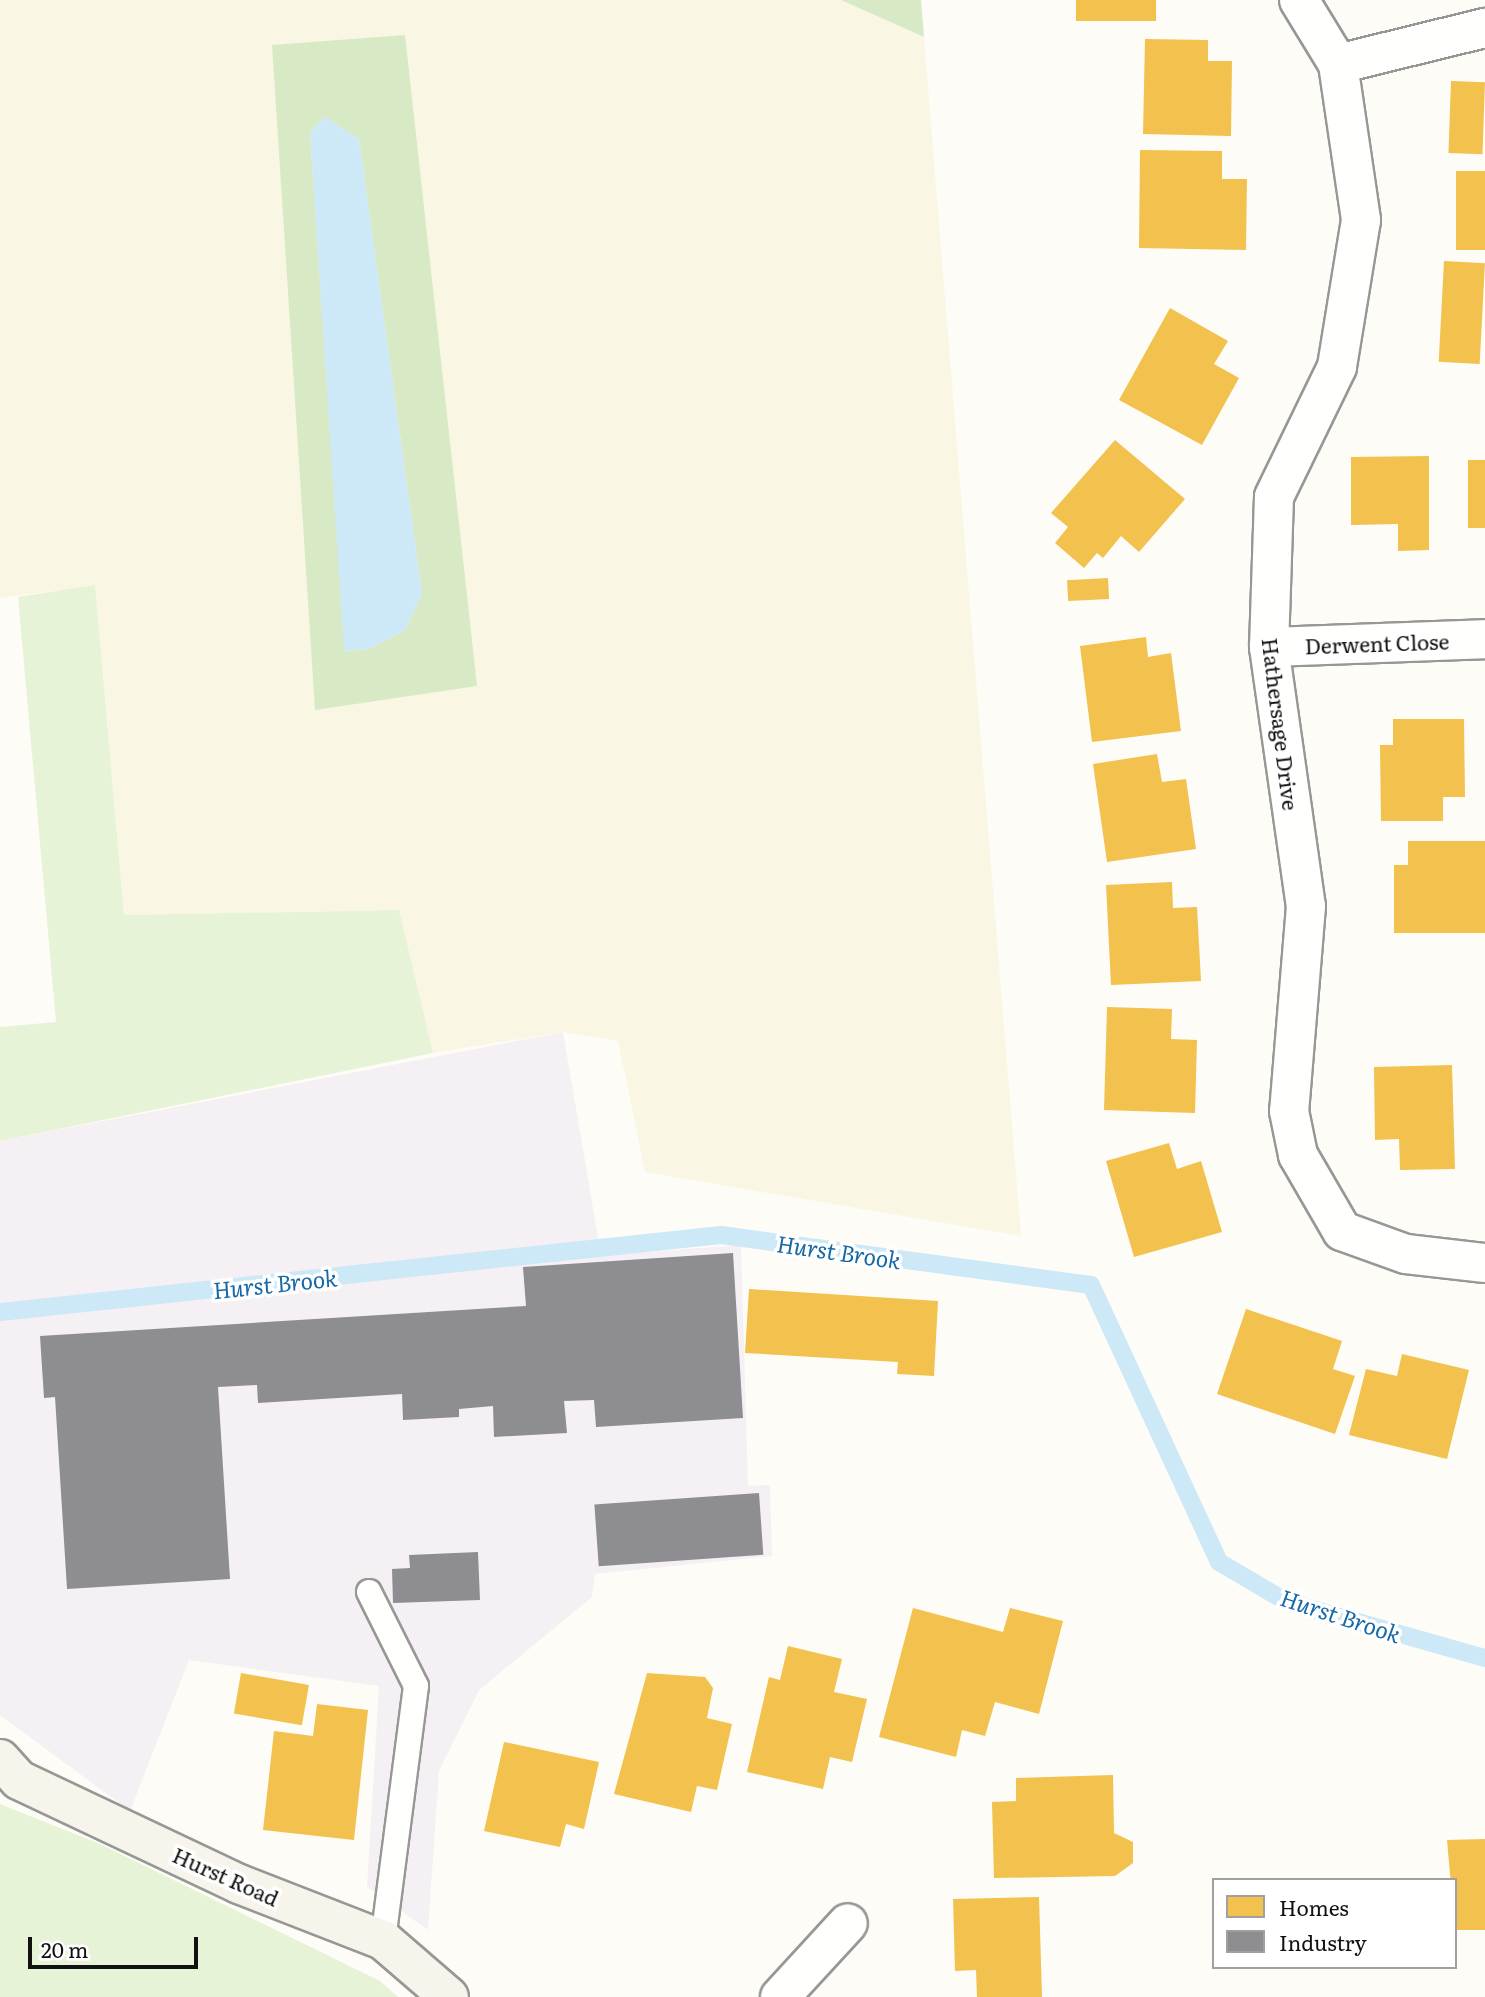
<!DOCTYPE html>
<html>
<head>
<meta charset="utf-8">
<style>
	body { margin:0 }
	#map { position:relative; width:1485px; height:1997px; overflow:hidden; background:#fdfcf7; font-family:Literata,serif }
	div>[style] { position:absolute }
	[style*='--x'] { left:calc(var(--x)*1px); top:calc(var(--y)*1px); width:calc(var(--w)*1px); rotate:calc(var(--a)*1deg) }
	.industrial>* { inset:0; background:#f5f0f3 }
	.farmland>* { inset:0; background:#f9f7e4 }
	.green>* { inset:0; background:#e7f3d7 }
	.forest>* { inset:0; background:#d8eac5 }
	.water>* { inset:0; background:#cde8f7 }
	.homes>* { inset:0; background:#f2c14e; transform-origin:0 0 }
	.industry>* { inset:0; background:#8d8d92; transform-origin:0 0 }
	.stream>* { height:18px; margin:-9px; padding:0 9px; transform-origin:9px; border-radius:9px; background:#cde8f7 }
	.roads { filter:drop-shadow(2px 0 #979795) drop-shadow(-2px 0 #979795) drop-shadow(0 2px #979795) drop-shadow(0 -2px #979795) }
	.lane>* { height:24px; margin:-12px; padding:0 12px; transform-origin:12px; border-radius:12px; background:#fffffe }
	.street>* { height:38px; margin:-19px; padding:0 19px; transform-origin:19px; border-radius:19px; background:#fffffe }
	.secondary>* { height:38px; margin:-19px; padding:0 19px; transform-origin:19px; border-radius:19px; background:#f6f4eb }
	span { translate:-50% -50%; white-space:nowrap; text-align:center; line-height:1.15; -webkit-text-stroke:7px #fff; paint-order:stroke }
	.street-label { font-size:21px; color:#111 }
	.water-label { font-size:23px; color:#1768a6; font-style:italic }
	.legend { position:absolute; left:1212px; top:1878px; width:245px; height:91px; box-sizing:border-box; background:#fff; border:2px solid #a0a0a0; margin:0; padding:9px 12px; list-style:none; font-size:21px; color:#111 }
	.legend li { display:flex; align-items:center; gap:14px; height:35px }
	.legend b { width:35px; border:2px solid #a0a0a0 }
	.scale { position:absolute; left:28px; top:1937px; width:170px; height:32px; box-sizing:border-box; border:4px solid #111; border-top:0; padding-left:9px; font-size:21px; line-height:24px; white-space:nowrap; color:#111; -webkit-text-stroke:5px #fff; paint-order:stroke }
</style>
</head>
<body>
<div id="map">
	<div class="industrial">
		<div style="clip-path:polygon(563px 1032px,601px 1255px,741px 1245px,748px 1486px,770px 1485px,772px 1556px,595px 1574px,592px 1597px,479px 1690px,439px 1771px,428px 1930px,367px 1887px,379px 1686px,189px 1660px,130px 1811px,0 1715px,0 1141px)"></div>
	</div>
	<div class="farmland">
		<div style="clip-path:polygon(0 0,841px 0,924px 37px,1021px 1236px,645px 1172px,618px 1041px,563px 1032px,433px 1053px,398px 910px,124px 915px,95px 586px,0 598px)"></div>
	</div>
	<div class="green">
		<div style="clip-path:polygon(95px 585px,124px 915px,399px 910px,433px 1053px,0 1141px,0 1027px,56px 1022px,18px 597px)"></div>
		<div style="clip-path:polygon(0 1804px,100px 1844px,380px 1981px,398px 1997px,0 1997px)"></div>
	</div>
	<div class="forest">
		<div style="clip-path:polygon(841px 0,921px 0,924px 37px)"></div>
		<div style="clip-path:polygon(evenodd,405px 35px,477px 686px,315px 710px,272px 45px,405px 35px,325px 117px,359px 139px,422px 594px,405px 630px,369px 649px,345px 651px,310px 132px,325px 117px)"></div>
	</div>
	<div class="water">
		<div style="clip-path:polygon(325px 117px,359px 139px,422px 594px,405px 630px,369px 649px,344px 651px,310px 132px)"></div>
	</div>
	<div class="homes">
		<div style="left:1076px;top:0;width:80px;height:21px"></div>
		<div style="clip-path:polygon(1145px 39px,1208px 40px,1208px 61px,1232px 61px,1231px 136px,1143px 134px)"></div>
		<div style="left:1451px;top:81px;width:34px;height:72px;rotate:2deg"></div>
		<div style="clip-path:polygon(1140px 150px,1222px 151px,1222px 179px,1247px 179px,1246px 250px,1139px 248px)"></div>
		<div style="left:1456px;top:171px;width:29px;height:79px"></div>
		<div style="left:1444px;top:261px;width:41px;height:101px;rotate:3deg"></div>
		<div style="clip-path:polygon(1170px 308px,1228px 341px,1214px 364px,1239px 378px,1202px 445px,1119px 400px)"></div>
		<div style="clip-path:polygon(1115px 440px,1185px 499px,1139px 552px,1121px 536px,1103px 558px,1097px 553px,1084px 568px,1055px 543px,1068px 527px,1051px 513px)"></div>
		<div style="clip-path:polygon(1429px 456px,1429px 550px,1398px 551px,1398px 524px,1351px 525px,1351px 457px)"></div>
		<div style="left:1468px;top:460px;width:17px;height:68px"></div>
		<div style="left:1108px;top:578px;width:21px;height:41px;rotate:87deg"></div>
		<div style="clip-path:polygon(1146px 637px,1148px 657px,1171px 653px,1181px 731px,1092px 742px,1080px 646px)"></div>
		<div style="clip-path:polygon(1393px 719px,1464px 719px,1465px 797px,1443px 797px,1443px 821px,1381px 821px,1380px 745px,1393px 745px)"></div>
		<div style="clip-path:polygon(1157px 754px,1162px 782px,1186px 779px,1196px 849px,1107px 862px,1093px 764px)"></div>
		<div style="clip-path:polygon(1408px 841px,1485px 841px,1485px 933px,1394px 933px,1394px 865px,1408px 865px)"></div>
		<div style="clip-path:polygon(1172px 882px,1173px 908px,1197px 907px,1201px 981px,1111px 985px,1106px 885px)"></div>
		<div style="clip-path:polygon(1107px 1007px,1172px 1009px,1171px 1039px,1197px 1040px,1195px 1113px,1104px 1110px)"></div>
		<div style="clip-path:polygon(1452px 1065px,1455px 1169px,1400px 1170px,1399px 1139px,1375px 1140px,1374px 1067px)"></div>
		<div style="clip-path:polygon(1169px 1143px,1177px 1169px,1201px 1161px,1222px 1232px,1134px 1257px,1106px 1161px)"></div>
		<div style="clip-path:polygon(749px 1289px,938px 1301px,934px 1376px,897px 1374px,898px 1362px,745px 1353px)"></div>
		<div style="clip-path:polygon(1246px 1309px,1342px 1341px,1333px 1369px,1355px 1376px,1335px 1434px,1217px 1394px)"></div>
		<div style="clip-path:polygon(1402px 1354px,1469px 1370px,1447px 1459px,1349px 1435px,1366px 1369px,1397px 1376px)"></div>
		<div style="clip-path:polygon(913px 1608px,1003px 1632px,1010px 1608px,1063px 1621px,1039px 1714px,995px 1702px,985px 1736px,962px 1730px,956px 1757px,879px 1737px)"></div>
		<div style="clip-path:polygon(788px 1646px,842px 1659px,834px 1692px,867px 1699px,852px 1762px,830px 1757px,823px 1789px,747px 1772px,769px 1677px,780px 1680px)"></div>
		<div style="left:241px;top:1673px;width:69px;height:41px;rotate:10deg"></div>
		<div style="clip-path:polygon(647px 1673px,705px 1677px,713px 1688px,707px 1718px,732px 1724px,717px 1790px,697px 1786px,691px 1812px,614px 1794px)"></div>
		<div style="clip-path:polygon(317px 1704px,368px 1710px,354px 1840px,263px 1830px,274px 1731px,313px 1736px)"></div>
		<div style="clip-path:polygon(504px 1742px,599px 1762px,584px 1829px,566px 1824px,560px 1847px,484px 1831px)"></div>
		<div style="clip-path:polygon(1113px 1775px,1114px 1833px,1133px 1842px,1133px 1863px,1115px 1876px,994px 1878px,992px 1802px,1016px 1801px,1016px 1778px)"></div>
		<div style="clip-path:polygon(1485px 1839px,1485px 1930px,1455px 1930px,1447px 1840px)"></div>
		<div style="clip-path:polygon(1039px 1897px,1042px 1997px,977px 1997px,976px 1970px,955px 1971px,953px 1899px)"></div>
	</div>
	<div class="industry">
		<div style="clip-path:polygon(733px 1253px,743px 1418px,596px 1427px,594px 1400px,564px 1401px,567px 1433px,494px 1437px,493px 1406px,459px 1409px,459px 1417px,403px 1420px,402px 1394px,258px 1403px,257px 1385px,218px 1387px,230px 1579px,67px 1589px,55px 1397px,44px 1398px,40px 1336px,526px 1306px,523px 1267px)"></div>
		<div style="left:759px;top:1493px;width:62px;height:165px;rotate:86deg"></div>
		<div style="clip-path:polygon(478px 1552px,480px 1600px,393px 1603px,392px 1569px,410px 1568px,409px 1555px)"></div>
	</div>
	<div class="stream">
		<div style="--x:0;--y:1312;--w:725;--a:-6.1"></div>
		<div style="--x:721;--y:1235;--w:373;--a:7.7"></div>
		<div style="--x:1091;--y:1285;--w:305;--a:65.2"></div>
		<div style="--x:1219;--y:1562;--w:79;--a:30.5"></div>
		<div style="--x:1287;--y:1602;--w:206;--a:15.8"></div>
	</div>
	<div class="roads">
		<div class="lane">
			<div style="--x:369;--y:1592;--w:105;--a:63.4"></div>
			<div style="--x:416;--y:1686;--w:256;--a:97.4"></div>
		</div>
		<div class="street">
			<div style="--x:1299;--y:0;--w:75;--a:58.6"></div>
			<div style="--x:1338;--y:64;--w:158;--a:81.6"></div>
			<div style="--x:1361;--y:220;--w:149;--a:99.3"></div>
			<div style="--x:1337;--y:367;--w:144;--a:115.9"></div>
			<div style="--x:1274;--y:497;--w:150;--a:91.9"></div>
			<div style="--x:1269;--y:647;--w:262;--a:81.9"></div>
			<div style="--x:1306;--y:906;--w:206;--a:94.7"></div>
			<div style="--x:1289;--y:1111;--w:45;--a:78.4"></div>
			<div style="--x:1298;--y:1155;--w:88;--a:59.9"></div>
			<div style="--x:1342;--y:1231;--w:68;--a:19.8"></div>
			<div style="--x:1406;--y:1254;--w:80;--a:6.5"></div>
			<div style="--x:1338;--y:64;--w:151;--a:-13.8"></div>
			<div style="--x:1269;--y:647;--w:216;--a:-2.1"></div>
			<div style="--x:780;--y:1997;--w:100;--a:-47.4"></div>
		</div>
		<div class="secondary">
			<div style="--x:0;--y:1759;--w:28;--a:48"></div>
			<div style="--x:19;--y:1780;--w:243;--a:25.3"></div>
			<div style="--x:239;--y:1884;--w:155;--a:21.3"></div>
			<div style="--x:383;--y:1940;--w:87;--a:40.8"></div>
		</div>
	</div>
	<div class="street-label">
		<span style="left:1377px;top:643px;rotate:-2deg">Derwent Close</span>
		<span style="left:1281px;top:724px;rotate:83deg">Hathersage Drive</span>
		<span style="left:226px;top:1876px;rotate:24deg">Hurst Road</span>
	</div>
	<div class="water-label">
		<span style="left:839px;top:1251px;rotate:8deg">Hurst Brook</span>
		<span style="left:275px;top:1283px;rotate:-6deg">Hurst Brook</span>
		<span style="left:1341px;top:1615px;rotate:18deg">Hurst Brook</span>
	</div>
	<ul class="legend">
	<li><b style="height:19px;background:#f2c14e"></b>Homes</li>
	<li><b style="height:19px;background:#8d8d92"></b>Industry</li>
	</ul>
	<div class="scale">20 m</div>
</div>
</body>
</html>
